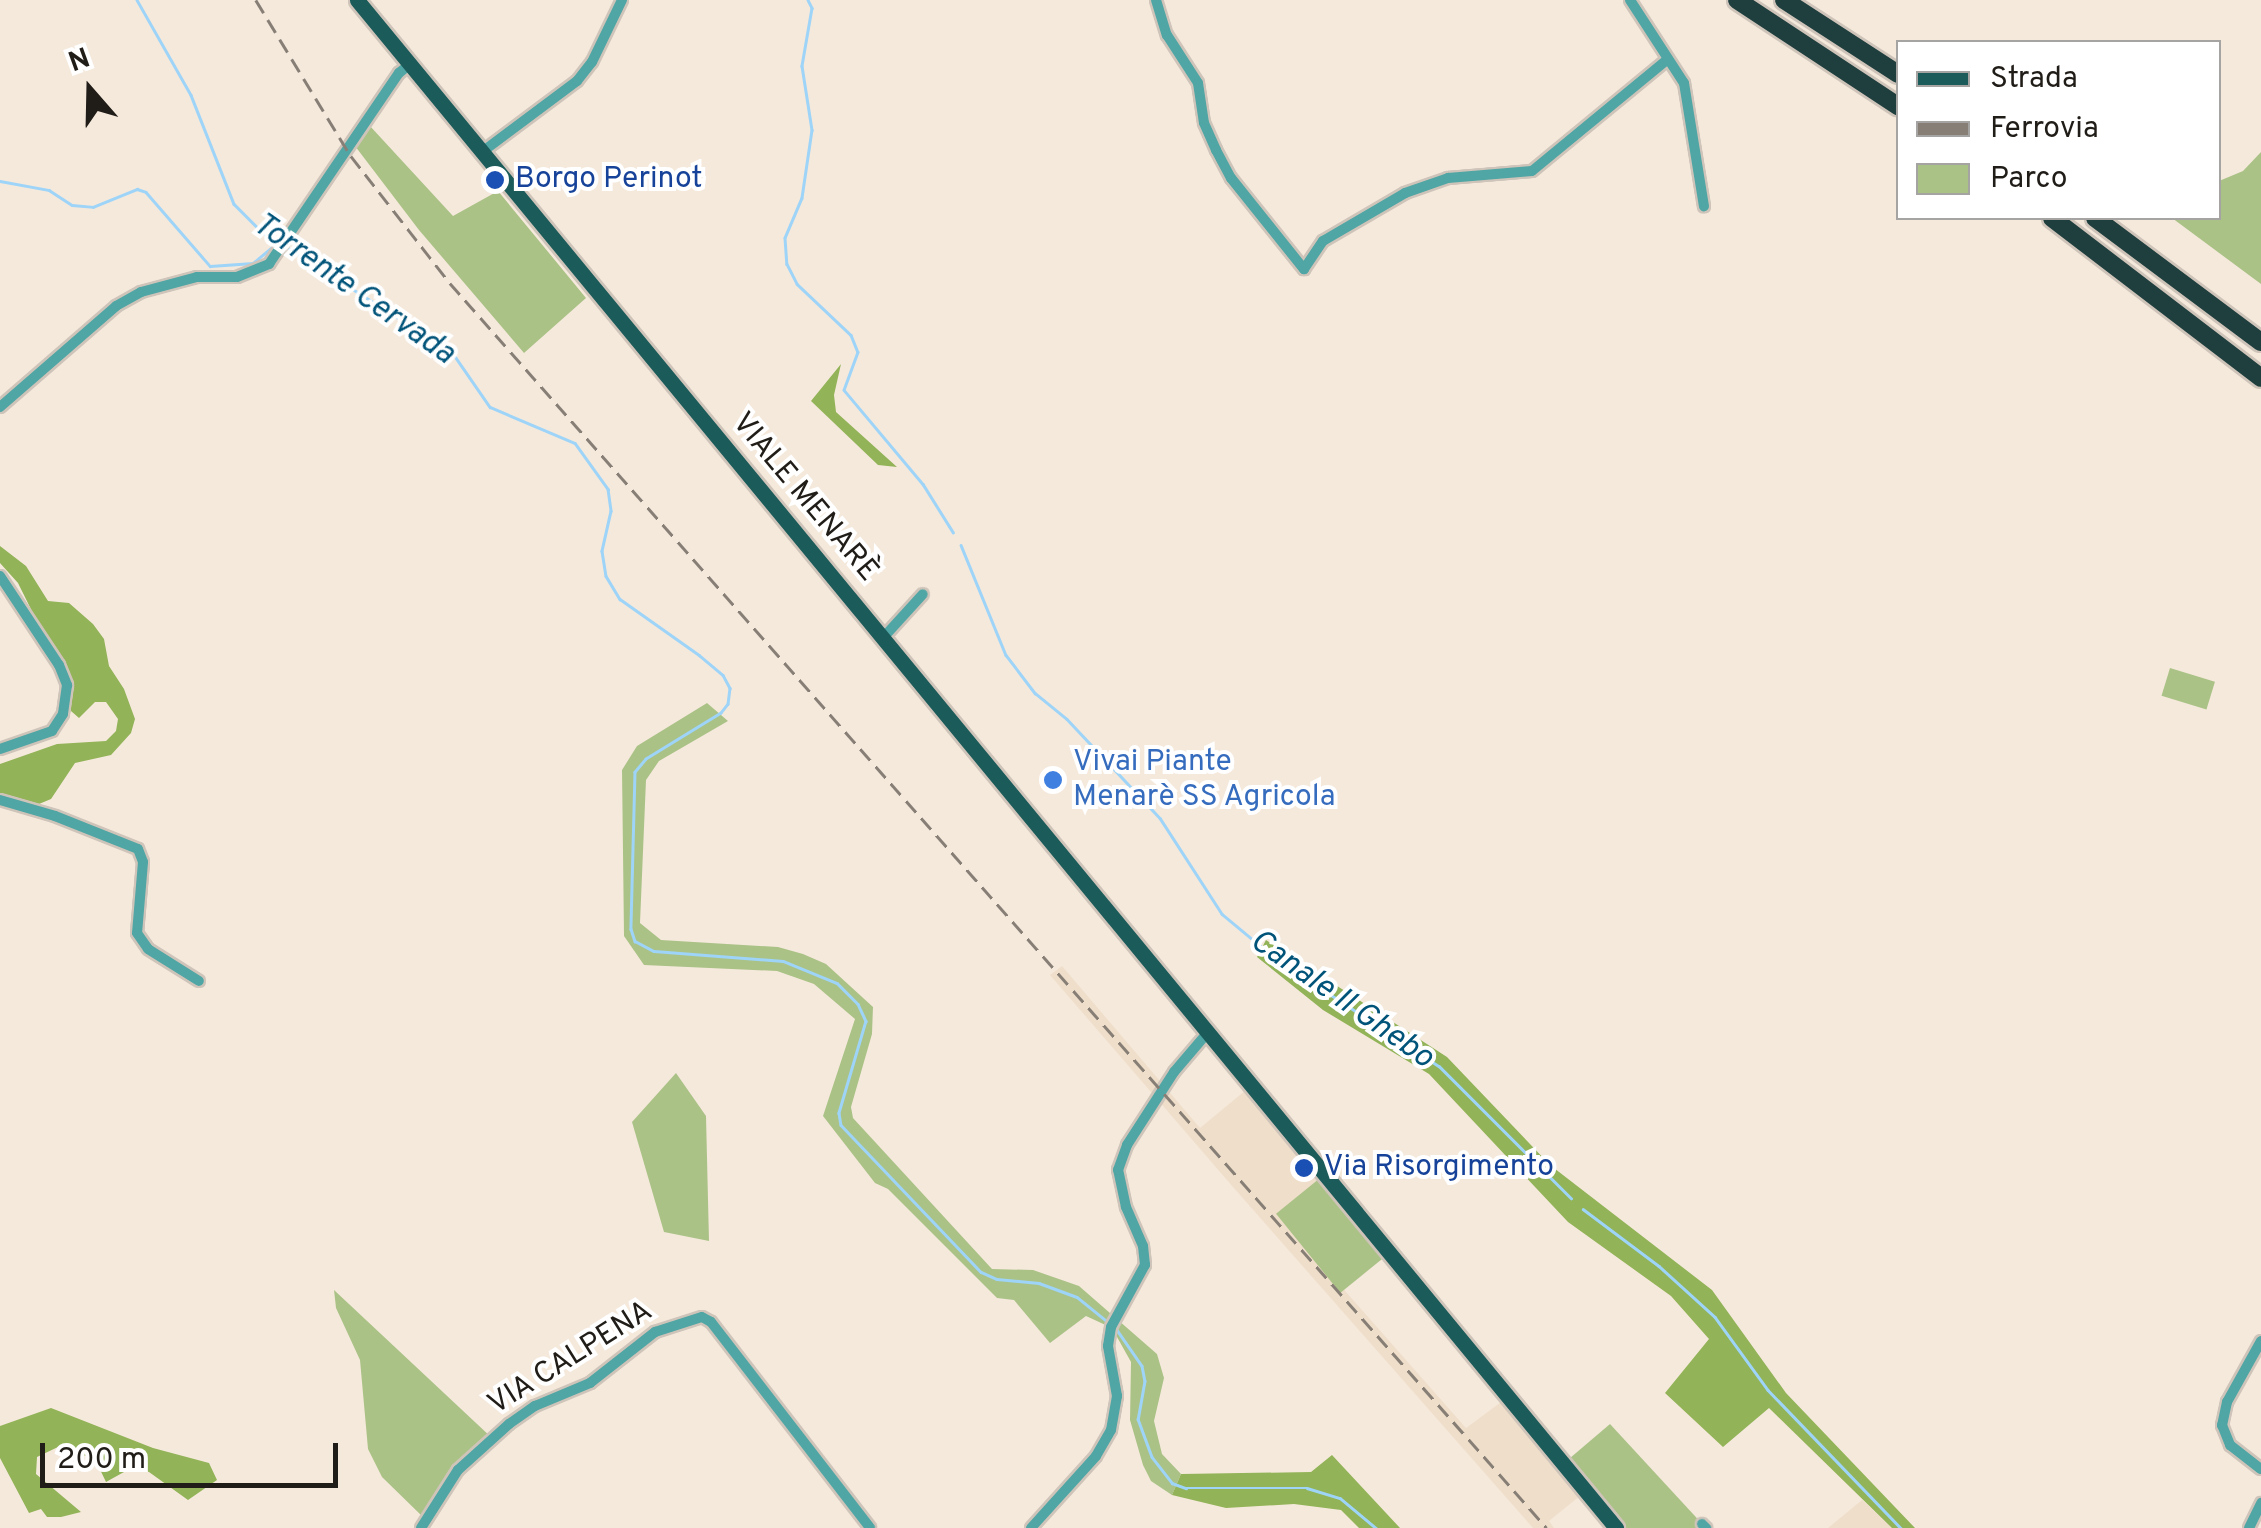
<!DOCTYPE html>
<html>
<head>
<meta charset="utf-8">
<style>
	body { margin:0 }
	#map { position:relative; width:2261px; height:1528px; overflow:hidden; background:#f5e9dc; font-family:Overpass,sans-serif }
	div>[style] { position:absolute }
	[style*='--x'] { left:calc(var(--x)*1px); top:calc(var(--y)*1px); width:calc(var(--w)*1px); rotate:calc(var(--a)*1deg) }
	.built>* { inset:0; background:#efdeca }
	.green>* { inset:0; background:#abc287; transform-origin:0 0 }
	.forest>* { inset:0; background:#92b357 }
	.stream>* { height:2.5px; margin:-1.25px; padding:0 1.25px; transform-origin:1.25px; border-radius:1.25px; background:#9ed4f8 }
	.roads { filter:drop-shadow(2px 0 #cfc4b9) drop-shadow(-2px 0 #cfc4b9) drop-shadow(0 2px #cfc4b9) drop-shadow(0 -2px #cfc4b9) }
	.street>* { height:10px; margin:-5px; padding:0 5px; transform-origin:5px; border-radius:5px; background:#4fa6a4 }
	.primary>* { height:15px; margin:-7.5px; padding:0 7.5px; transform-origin:7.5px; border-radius:7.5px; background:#1b5b5a }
	.highway>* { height:18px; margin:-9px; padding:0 9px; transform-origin:9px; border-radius:9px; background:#1f3e3e }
	.rail>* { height:2.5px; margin-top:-1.25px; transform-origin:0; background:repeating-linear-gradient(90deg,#877f76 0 15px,transparent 0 23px) }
	.dots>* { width:28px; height:28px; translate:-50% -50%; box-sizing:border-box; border:5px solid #fff; border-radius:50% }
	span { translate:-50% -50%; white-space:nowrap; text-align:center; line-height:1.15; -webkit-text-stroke:8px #fff; paint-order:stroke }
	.transit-label { font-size:30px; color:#164399 }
	.left { translate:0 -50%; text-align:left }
	.street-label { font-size:30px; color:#201c17 }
	.shop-label { font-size:30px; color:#366cbe }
	.water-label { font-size:32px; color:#005379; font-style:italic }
	.legend { position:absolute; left:1896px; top:40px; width:325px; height:180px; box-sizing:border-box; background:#fff; border:2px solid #a6a4a2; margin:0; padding:12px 18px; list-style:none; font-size:30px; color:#201c17 }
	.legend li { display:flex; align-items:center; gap:20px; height:50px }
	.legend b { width:50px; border:2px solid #a6a4a2 }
	.north { position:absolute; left:40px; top:40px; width:100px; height:100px; -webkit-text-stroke:8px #fff; paint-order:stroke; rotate:340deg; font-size:28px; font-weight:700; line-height:40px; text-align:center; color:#201c17 }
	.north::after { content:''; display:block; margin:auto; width:35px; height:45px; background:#201c17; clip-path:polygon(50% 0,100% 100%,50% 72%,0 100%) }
	.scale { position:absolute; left:40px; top:1443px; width:298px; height:45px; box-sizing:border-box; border:5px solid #201c17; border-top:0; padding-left:12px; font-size:30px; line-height:35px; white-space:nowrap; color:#201c17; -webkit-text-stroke:8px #fff; paint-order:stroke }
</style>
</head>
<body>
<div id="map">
	<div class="built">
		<div style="clip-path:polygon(1062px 966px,1200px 1128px,1252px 1085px,1325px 1174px,1279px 1216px,1466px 1428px,1508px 1397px,1586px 1491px,1549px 1521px,1554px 1528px,1533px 1528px,1233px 1187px,1050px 975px)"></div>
		<div style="clip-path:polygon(1862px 1500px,1892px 1528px,1828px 1528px)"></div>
	</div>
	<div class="green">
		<div style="clip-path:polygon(370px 126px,453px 216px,498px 191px,586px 298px,524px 353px,419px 230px,355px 146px)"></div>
		<div style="clip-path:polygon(2261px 152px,2261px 284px,2172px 218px,2218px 218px,2219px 181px,2243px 171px)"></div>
		<div style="left:2170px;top:668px;width:47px;height:29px;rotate:17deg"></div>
		<div style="clip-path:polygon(707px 703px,728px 721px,659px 761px,646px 780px,640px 923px,661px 940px,778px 947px,803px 954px,826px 964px,873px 1007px,872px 1034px,851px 1107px,853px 1118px,992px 1269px,1033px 1270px,1079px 1286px,1157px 1354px,1164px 1378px,1154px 1421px,1162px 1454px,1181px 1474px,1172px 1495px,1151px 1481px,1143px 1465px,1130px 1420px,1131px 1362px,1112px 1328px,1086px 1316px,1050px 1343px,1014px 1300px,997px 1298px,888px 1189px,875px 1183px,823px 1116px,855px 1019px,814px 984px,777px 971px,644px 965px,624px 936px,622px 770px,637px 746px)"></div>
		<div style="clip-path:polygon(676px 1073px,706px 1116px,709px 1241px,664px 1232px,632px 1122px)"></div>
		<div style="left:1325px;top:1174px;width:102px;height:63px;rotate:51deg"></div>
		<div style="clip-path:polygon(334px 1290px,492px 1438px,424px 1518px,382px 1477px,368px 1449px,360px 1360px,336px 1308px)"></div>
		<div style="clip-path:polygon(1610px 1424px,1706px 1528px,1616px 1528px,1563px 1464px)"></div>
	</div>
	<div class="forest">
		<div style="clip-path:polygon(841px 364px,834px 395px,836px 412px,897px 467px,878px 465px,811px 401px)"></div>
		<div style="clip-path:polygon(0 546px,26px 566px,48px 601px,69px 603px,93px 624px,104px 639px,109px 666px,124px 689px,135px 719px,131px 733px,111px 755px,75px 763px,51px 799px,39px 804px,0 793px,0 764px,57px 744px,106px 741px,116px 731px,118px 719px,106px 702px,95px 702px,79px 718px,71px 711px,71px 690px,18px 583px,0 563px)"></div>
		<div style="clip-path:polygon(1266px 940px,1447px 1057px,1550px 1165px,1712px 1290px,1786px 1393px,1915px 1528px,1892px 1528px,1769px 1408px,1723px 1447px,1665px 1393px,1709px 1339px,1671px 1296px,1568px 1222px,1429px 1074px,1323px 1010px,1257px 957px)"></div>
		<div style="clip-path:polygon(51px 1408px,153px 1448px,209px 1463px,217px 1480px,188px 1500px,149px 1472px,133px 1467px,106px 1482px,95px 1459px,58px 1447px,37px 1457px,36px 1474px,81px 1512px,61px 1517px,47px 1517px,41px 1509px,29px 1513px,0 1458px,0 1426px)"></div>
		<div style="clip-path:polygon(1332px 1455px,1400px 1528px,1359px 1528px,1341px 1510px,1294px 1504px,1226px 1508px,1172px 1495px,1181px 1474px,1311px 1472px)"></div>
	</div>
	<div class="stream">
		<div style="--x:137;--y:0;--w:109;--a:60.4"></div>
		<div style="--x:191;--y:95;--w:117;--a:68.5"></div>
		<div style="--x:234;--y:204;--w:40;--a:45"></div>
		<div style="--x:262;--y:232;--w:22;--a:32"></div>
		<div style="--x:808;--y:0;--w:9;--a:63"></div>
		<div style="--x:812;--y:8;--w:59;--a:99.8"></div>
		<div style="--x:802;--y:66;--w:65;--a:81.1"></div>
		<div style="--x:812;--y:130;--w:69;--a:98.4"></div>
		<div style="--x:802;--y:198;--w:43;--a:113"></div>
		<div style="--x:785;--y:238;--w:26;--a:86"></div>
		<div style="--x:787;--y:264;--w:22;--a:63"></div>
		<div style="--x:797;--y:284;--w:74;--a:43.4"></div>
		<div style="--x:851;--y:335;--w:18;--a:68"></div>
		<div style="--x:858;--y:352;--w:40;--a:110.2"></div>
		<div style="--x:844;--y:390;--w:123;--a:50"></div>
		<div style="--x:923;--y:484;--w:57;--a:58"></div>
		<div style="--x:0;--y:181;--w:50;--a:10.4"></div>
		<div style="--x:49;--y:190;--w:27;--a:33"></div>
		<div style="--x:72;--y:205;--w:21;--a:5"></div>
		<div style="--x:93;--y:207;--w:48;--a:-22.2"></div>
		<div style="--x:137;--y:189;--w:9;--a:18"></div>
		<div style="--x:146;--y:192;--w:98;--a:49.1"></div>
		<div style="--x:210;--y:266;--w:43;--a:-4"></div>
		<div style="--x:253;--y:263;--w:30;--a:-40"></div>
		<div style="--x:288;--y:248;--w:194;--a:32.4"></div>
		<div style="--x:452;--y:352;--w:67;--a:55.4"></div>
		<div style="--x:490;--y:407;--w:92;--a:23"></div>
		<div style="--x:575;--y:443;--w:57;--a:54.3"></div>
		<div style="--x:608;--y:489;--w:22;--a:82"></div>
		<div style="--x:611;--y:511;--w:41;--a:102.7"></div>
		<div style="--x:602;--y:551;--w:25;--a:81"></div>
		<div style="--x:606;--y:576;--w:27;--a:59"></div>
		<div style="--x:620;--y:599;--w:97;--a:35.3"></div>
		<div style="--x:699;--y:655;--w:31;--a:40"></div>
		<div style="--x:723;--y:675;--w:15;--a:62"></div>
		<div style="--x:730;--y:688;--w:16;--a:97"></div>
		<div style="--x:728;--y:704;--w:11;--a:128"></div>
		<div style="--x:721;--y:713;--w:88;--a:148.5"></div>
		<div style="--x:646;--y:759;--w:17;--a:130"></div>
		<div style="--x:635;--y:772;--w:157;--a:91.5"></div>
		<div style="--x:631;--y:929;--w:13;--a:72"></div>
		<div style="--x:635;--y:941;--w:21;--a:28"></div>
		<div style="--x:654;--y:951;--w:129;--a:4.4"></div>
		<div style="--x:783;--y:961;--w:58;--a:22.2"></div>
		<div style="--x:837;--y:983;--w:30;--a:45"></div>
		<div style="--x:858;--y:1004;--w:19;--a:65"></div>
		<div style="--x:866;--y:1021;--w:96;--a:106.4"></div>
		<div style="--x:839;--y:1113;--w:12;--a:81"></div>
		<div style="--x:841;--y:1125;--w:203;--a:46.4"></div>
		<div style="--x:981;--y:1272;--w:17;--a:24"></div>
		<div style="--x:997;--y:1279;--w:42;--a:5.4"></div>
		<div style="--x:1039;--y:1283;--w:40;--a:20.2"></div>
		<div style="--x:1077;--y:1297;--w:40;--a:39"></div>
		<div style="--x:961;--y:545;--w:119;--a:67.8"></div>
		<div style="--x:1006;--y:655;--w:48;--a:52.7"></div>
		<div style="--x:1035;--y:693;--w:41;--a:39.1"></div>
		<div style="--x:1067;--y:719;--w:136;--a:46.8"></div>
		<div style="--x:1160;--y:818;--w:114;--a:57.1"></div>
		<div style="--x:1222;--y:914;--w:69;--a:39.7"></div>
		<div style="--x:1275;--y:958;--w:196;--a:33.4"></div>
		<div style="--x:1439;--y:1066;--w:187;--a:45"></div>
		<div style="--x:1583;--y:1209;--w:95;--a:36.9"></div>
		<div style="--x:1659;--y:1266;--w:76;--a:42.3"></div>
		<div style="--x:1715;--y:1317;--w:90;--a:54"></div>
		<div style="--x:1768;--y:1390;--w:192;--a:46.1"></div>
		<div style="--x:1115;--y:1327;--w:47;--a:55.3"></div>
		<div style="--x:1142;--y:1366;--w:15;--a:79"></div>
		<div style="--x:1145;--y:1381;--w:39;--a:100"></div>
		<div style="--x:1138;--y:1419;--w:40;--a:69.8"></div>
		<div style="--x:1152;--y:1457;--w:33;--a:52"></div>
		<div style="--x:1172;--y:1483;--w:15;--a:20"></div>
		<div style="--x:1186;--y:1488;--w:121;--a:0"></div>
		<div style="--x:1307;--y:1488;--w:34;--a:17"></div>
		<div style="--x:1340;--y:1498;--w:47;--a:39.8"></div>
	</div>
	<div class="roads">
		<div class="street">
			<div style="--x:1156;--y:0;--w:37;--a:73"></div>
			<div style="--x:1167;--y:35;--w:57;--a:57.1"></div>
			<div style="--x:1198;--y:83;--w:40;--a:81.5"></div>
			<div style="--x:1204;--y:123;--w:30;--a:66"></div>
			<div style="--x:1216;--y:150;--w:32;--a:62"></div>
			<div style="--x:1231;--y:178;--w:117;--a:51.3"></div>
			<div style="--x:1304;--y:269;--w:34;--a:-56"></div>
			<div style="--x:1323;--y:241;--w:95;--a:-30.3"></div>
			<div style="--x:1405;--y:193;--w:46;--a:-19.2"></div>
			<div style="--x:1448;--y:178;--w:84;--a:-4.8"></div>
			<div style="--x:1532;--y:171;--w:176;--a:-39.5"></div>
			<div style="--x:1630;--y:0;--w:99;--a:57"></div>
			<div style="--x:1684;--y:83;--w:125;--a:80.8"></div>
			<div style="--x:482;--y:152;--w:119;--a:-36.8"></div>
			<div style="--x:577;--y:81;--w:24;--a:-52"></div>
			<div style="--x:592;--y:62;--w:69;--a:-64.2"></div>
			<div style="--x:0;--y:407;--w:154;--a:-41"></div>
			<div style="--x:116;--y:306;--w:29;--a:-29"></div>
			<div style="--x:141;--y:292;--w:58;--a:-15"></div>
			<div style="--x:197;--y:277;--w:40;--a:0"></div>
			<div style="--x:237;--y:277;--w:35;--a:-22"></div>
			<div style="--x:269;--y:264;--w:231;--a:-55.8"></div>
			<div style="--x:399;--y:73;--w:14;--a:-39"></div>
			<div style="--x:0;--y:576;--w:107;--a:56.5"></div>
			<div style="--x:59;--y:665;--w:22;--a:68"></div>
			<div style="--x:67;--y:685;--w:29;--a:98"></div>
			<div style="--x:63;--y:714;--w:20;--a:123"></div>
			<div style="--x:52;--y:731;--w:55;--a:160.9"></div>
			<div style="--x:883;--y:638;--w:59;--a:-47.7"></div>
			<div style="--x:0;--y:800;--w:57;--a:16.2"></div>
			<div style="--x:55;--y:816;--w:89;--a:21.7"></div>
			<div style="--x:138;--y:849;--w:14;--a:69"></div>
			<div style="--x:143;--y:862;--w:71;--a:94.8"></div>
			<div style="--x:137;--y:933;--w:19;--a:55"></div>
			<div style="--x:148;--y:949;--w:60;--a:32.1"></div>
			<div style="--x:2261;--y:1341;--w:70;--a:119.1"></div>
			<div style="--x:2227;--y:1402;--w:24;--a:102"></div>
			<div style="--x:2222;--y:1425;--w:22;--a:68"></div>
			<div style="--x:2230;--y:1445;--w:39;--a:38"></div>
			<div style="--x:1702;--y:1524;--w:6;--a:45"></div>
			<div style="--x:421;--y:1528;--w:69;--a:-57.5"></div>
			<div style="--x:458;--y:1470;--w:69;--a:-42"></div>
			<div style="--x:509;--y:1424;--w:32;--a:-35"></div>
			<div style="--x:535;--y:1406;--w:60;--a:-22.7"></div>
			<div style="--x:590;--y:1383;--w:83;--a:-38.1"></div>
			<div style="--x:655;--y:1332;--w:49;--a:-17.7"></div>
			<div style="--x:702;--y:1317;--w:10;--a:29"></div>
			<div style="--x:711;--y:1322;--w:260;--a:52.3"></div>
			<div style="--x:1031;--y:1528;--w:97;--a:-47.9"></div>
			<div style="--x:1096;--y:1456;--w:30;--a:-60"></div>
			<div style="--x:1111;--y:1430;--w:35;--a:-80"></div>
			<div style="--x:1117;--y:1396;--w:51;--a:-100.2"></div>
			<div style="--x:1108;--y:1346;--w:19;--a:-81"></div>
			<div style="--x:1111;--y:1327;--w:71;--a:-61.3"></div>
			<div style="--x:1145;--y:1265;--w:19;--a:-96"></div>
			<div style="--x:1143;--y:1246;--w:43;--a:-113.6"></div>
			<div style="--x:1126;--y:1207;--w:38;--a:-102"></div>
			<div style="--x:1118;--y:1170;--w:27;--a:-70"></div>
			<div style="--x:1127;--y:1145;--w:87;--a:-57.2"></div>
			<div style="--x:1174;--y:1072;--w:52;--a:-49.6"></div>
			<div style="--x:2249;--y:1528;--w:28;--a:-64"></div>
		</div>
		<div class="primary">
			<div style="--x:357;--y:0;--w:1980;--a:50.51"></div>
		</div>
		<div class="highway">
			<div style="--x:1737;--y:0;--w:193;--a:33.4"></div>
			<div style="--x:1784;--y:0;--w:136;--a:33"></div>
			<div style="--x:2052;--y:218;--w:263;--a:37.4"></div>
			<div style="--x:2095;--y:218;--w:207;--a:36.8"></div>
		</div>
	</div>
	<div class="rail">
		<div style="--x:256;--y:0;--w:183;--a:58.7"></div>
		<div style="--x:351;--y:156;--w:161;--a:52.1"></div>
		<div style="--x:450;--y:283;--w:1659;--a:48.62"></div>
	</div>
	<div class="dots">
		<div style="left:495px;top:180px;background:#1a4fb4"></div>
		<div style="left:1053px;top:780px;background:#3f7fe0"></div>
		<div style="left:1304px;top:1168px;background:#1a4fb4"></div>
	</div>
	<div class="transit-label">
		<span class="left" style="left:515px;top:180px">Borgo Perinot</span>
		<span class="left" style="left:1324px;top:1168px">Via Risorgimento</span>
	</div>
	<div class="street-label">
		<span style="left:804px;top:498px;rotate:50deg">VIALE MENARÈ</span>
		<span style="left:571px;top:1359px;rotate:-32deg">VIA CALPENA</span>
	</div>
	<div class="shop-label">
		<span class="left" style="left:1073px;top:780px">Vivai Piante<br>Menarè SS Agricola</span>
	</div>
	<div class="water-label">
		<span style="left:353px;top:290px;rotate:35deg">Torrente Cervada</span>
		<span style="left:1341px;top:1000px;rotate:35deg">Canale Il Ghebo</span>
	</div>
	<ul class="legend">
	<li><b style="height:12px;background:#1b5b5a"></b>Strada</li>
	<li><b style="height:12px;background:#877f76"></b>Ferrovia</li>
	<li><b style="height:28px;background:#abc287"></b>Parco</li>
	</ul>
	<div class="north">N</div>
	<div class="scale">200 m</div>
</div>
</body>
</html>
